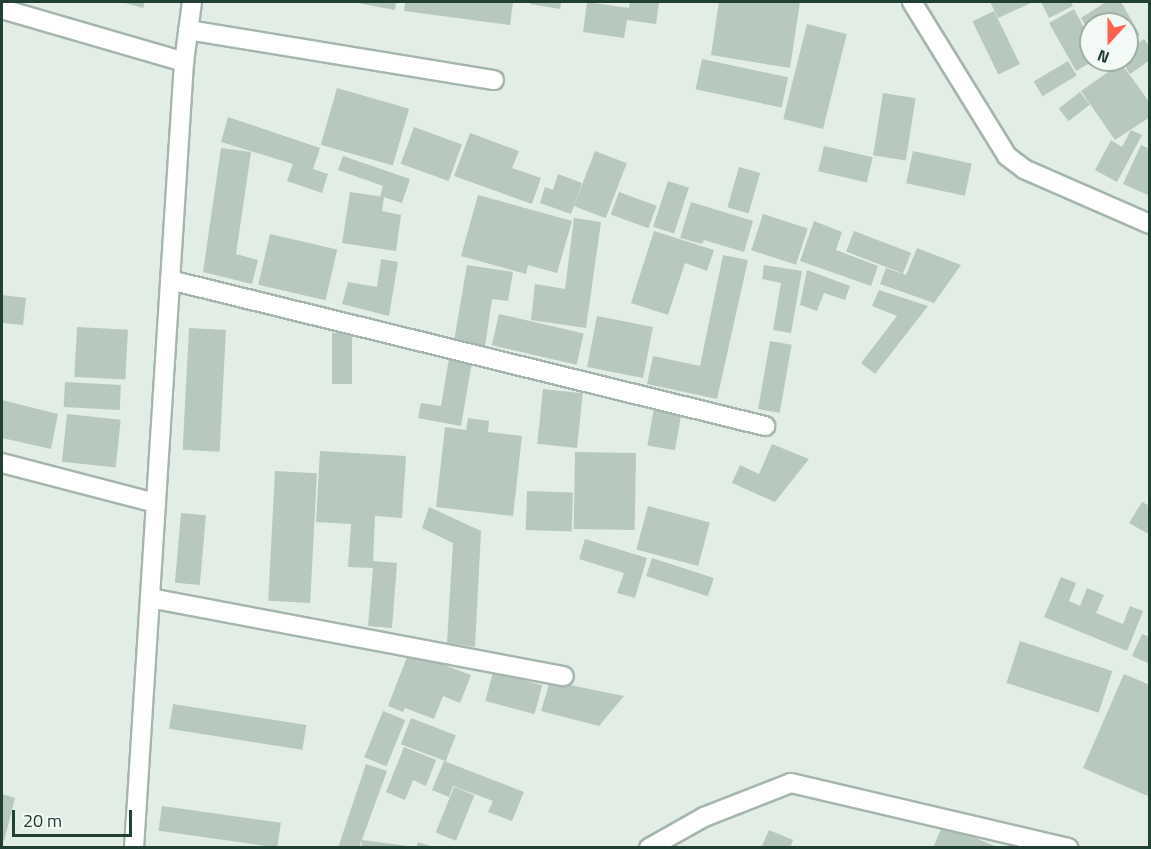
<!DOCTYPE html>
<html>
<head>
<meta charset="utf-8">
<style>
	body { margin:0 }
	#map { position:relative; width:1151px; height:849px; overflow:hidden; background:#e2ede6; font-family:"Titillium Web",sans-serif }
	div>[style] { position:absolute }
	[style*='--x'] { left:calc(var(--x)*1px); top:calc(var(--y)*1px); width:calc(var(--w)*1px); rotate:calc(var(--a)*1deg) }
	.building>* { inset:0; background:#b7c8bf; transform-origin:0 0 }
	.roads { filter:drop-shadow(2px 0 #a4b6ad) drop-shadow(-2px 0 #a4b6ad) drop-shadow(0 2px #a4b6ad) drop-shadow(0 -2px #a4b6ad) }
	.minor>* { height:18px; margin:-9px; padding:0 9px; transform-origin:9px; border-radius:9px; background:#fff }
	span { translate:-50% -50%; white-space:nowrap; text-align:center; line-height:1.15; -webkit-text-stroke:4.5px #f3f9f5; paint-order:stroke }
	.frame { position:absolute; inset:0; border:3px solid #204033; pointer-events:none }
	.north { position:absolute; left:1079px; top:12px; width:60px; height:60px; box-sizing:border-box; background:#f3f9f5; border:2px solid #9fafa7; border-radius:50%; rotate:201deg; font-size:16px; font-weight:700; line-height:24px; text-align:center; color:#204033 }
	.north::after { content:''; display:block; margin:auto; width:21px; height:27px; background:#fd6250; clip-path:polygon(50% 0,100% 100%,50% 72%,0 100%) }
	.scale { position:absolute; left:12px; top:810px; width:120px; height:27px; box-sizing:border-box; border:3px solid #204033; border-top:0; padding-left:8px; font-size:18px; line-height:21px; white-space:nowrap; color:#204033; -webkit-text-stroke:4px #f3f9f5; paint-order:stroke }
</style>
</head>
<body>
<div id="map">
	<div class="building">
		<div style="clip-path:polygon(122px 2px,145px 2px,143px 8px)"></div>
		<div style="clip-path:polygon(352px 2px,396px 2px,395px 10px)"></div>
		<div style="clip-path:polygon(405px 2px,513px 2px,510px 25px,404px 11px)"></div>
		<div style="clip-path:polygon(530px 2px,561px 2px,560px 9px,530px 4px)"></div>
		<div style="clip-path:polygon(587px 2px,629px 8px,630px 2px,659px 2px,656px 24px,627px 20px,624px 38px,583px 32px)"></div>
		<div style="clip-path:polygon(719px 2px,800px 2px,790px 68px,711px 55px)"></div>
		<div style="clip-path:polygon(990px 2px,1033px 2px,998px 18px)"></div>
		<div style="clip-path:polygon(1041px 2px,1071px 2px,1073px 6px,1049px 18px)"></div>
		<div style="clip-path:polygon(1106px 2px,1121px 2px,1140px 35px,1127px 42px,1127px 24px,1091px 24px,1091px 35px,1081px 18px)"></div>
		<div style="clip-path:polygon(1074px 9px,1091px 41px,1091px 60px,1095px 60px,1076px 71px,1049px 23px)"></div>
		<div style="left:994px;top:11px;width:59px;height:24px;rotate:64deg"></div>
		<div style="left:807px;top:24px;width:41px;height:98px;rotate:14deg"></div>
		<div style="clip-path:polygon(1144px 39px,1150px 47px,1150px 60px,1130px 74px,1121px 60px,1127px 60px,1127px 51px)"></div>
		<div style="left:702px;top:59px;width:88px;height:31px;rotate:12deg"></div>
		<div style="left:1068px;top:61px;width:17px;height:40px;rotate:59deg"></div>
		<div style="clip-path:polygon(1121px 63px,1150px 103px,1150px 117px,1115px 140px,1081px 91px)"></div>
		<div style="left:337px;top:88px;width:75px;height:59px;rotate:16deg"></div>
		<div style="left:1080px;top:92px;width:16px;height:27px;rotate:52deg"></div>
		<div style="left:883px;top:93px;width:33px;height:63px;rotate:9deg"></div>
		<div style="clip-path:polygon(228px 117px,320px 148px,313px 169px,328px 174px,322px 193px,287px 181px,293px 164px,221px 142px)"></div>
		<div style="left:414px;top:127px;width:51px;height:39px;rotate:20deg"></div>
		<div style="clip-path:polygon(1131px 130px,1142px 135px,1117px 182px,1095px 170px,1111px 140px,1122px 147px)"></div>
		<div style="clip-path:polygon(470px 133px,519px 151px,512px 168px,541px 178px,532px 204px,454px 176px)"></div>
		<div style="clip-path:polygon(1141px 145px,1150px 149px,1150px 196px,1123px 184px)"></div>
		<div style="left:824px;top:146px;width:50px;height:26px;rotate:13deg"></div>
		<div style="clip-path:polygon(221px 148px,251px 152px,236px 254px,258px 260px,252px 284px,203px 272px)"></div>
		<div style="left:595px;top:151px;width:34px;height:59px;rotate:21deg"></div>
		<div style="left:913px;top:151px;width:60px;height:33px;rotate:12deg"></div>
		<div style="clip-path:polygon(343px 156px,410px 179px,402px 203px,380px 196px,383px 186px,338px 170px)"></div>
		<div style="left:739px;top:167px;width:22px;height:42px;rotate:16deg"></div>
		<div style="clip-path:polygon(558px 174px,582px 183px,571px 214px,540px 203px,545px 187px,553px 190px)"></div>
		<div style="left:668px;top:181px;width:22px;height:48px;rotate:18deg"></div>
		<div style="clip-path:polygon(350px 192px,384px 197px,382px 211px,401px 215px,396px 251px,342px 243px)"></div>
		<div style="left:619px;top:192px;width:40px;height:24px;rotate:20deg"></div>
		<div style="clip-path:polygon(478px 195px,572px 221px,557px 273px,528px 265px,526px 274px,461px 256px)"></div>
		<div style="clip-path:polygon(691px 202px,753px 221px,744px 252px,704px 240px,702px 244px,680px 238px)"></div>
		<div style="left:763px;top:214px;width:47px;height:38px;rotate:18deg"></div>
		<div style="clip-path:polygon(574px 218px,601px 222px,586px 328px,531px 320px,535px 284px,565px 289px)"></div>
		<div style="clip-path:polygon(814px 221px,842px 232px,836px 250px,878px 266px,871px 286px,800px 261px)"></div>
		<div style="clip-path:polygon(654px 231px,714px 250px,707px 271px,685px 263px,668px 315px,631px 303px)"></div>
		<div style="left:854px;top:231px;width:61px;height:22px;rotate:21deg"></div>
		<div style="left:270px;top:234px;width:69px;height:52px;rotate:13deg"></div>
		<div style="clip-path:polygon(917px 248px,961px 265px,934px 303px,880px 284px,886px 268px,906px 275px)"></div>
		<div style="clip-path:polygon(723px 255px,748px 260px,717px 399px,647px 384px,653px 356px,700px 366px)"></div>
		<div style="clip-path:polygon(381px 259px,398px 262px,389px 316px,342px 304px,348px 282px,377px 287px)"></div>
		<div style="clip-path:polygon(467px 265px,513px 272px,508px 301px,492px 299px,485px 346px,454px 341px)"></div>
		<div style="clip-path:polygon(764px 265px,802px 271px,791px 333px,773px 330px,781px 283px,762px 279px)"></div>
		<div style="clip-path:polygon(807px 270px,850px 286px,845px 300px,824px 293px,817px 311px,800px 305px)"></div>
		<div style="clip-path:polygon(879px 290px,928px 306px,875px 374px,861px 363px,897px 316px,872px 306px)"></div>
		<div style="clip-path:polygon(2px 295px,26px 298px,23px 325px,2px 323px)"></div>
		<div style="left:499px;top:314px;width:87px;height:32px;rotate:13deg"></div>
		<div style="left:597px;top:316px;width:57px;height:52px;rotate:11deg"></div>
		<div style="left:77px;top:327px;width:51px;height:50px;rotate:3deg"></div>
		<div style="left:189px;top:328px;width:37px;height:122px;rotate:3deg"></div>
		<div style="left:332px;top:333px;width:20px;height:51px"></div>
		<div style="left:770px;top:341px;width:22px;height:69px;rotate:10deg"></div>
		<div style="clip-path:polygon(449px 358px,472px 362px,461px 426px,418px 418px,421px 403px,441px 406px)"></div>
		<div style="left:65px;top:382px;width:56px;height:25px;rotate:3deg"></div>
		<div style="left:543px;top:389px;width:40px;height:55px;rotate:6deg"></div>
		<div style="clip-path:polygon(2px 400px,58px 414px,51px 449px,2px 438px)"></div>
		<div style="left:654px;top:408px;width:28px;height:38px;rotate:10deg"></div>
		<div style="left:67px;top:414px;width:54px;height:48px;rotate:6deg"></div>
		<div style="clip-path:polygon(468px 418px,489px 421px,488px 432px,522px 436px,513px 516px,436px 507px,445px 427px,466px 430px)"></div>
		<div style="clip-path:polygon(772px 444px,809px 459px,775px 502px,732px 483px,740px 465px,759px 474px)"></div>
		<div style="clip-path:polygon(320px 451px,406px 456px,402px 518px,375px 516px,373px 561px,397px 563px,392px 628px,368px 626px,373px 568px,348px 567px,351px 524px,316px 522px)"></div>
		<div style="left:575px;top:452px;width:61px;height:77px;rotate:1deg"></div>
		<div style="left:275px;top:471px;width:42px;height:130px;rotate:3deg"></div>
		<div style="left:527px;top:491px;width:46px;height:39px;rotate:2deg"></div>
		<div style="clip-path:polygon(1142px 502px,1150px 506px,1150px 535px,1129px 523px)"></div>
		<div style="left:648px;top:506px;width:64px;height:45px;rotate:15deg"></div>
		<div style="clip-path:polygon(429px 507px,481px 531px,475px 647px,447px 643px,453px 543px,422px 528px)"></div>
		<div style="left:181px;top:513px;width:25px;height:70px;rotate:5deg"></div>
		<div style="clip-path:polygon(585px 539px,647px 558px,635px 598px,617px 593px,624px 573px,579px 559px)"></div>
		<div style="left:652px;top:558px;width:65px;height:19px;rotate:18deg"></div>
		<div style="clip-path:polygon(1061px 577px,1076px 583px,1069px 601px,1080px 606px,1087px 588px,1104px 595px,1096px 613px,1123px 624px,1130px 606px,1143px 611px,1127px 651px,1044px 617px)"></div>
		<div style="clip-path:polygon(1142px 634px,1150px 637px,1150px 664px,1132px 656px)"></div>
		<div style="left:1020px;top:641px;width:97px;height:44px;rotate:18deg"></div>
		<div style="clip-path:polygon(409px 652px,471px 675px,460px 703px,443px 696px,434px 719px,405px 708px,403px 712px,388px 706px)"></div>
		<div style="left:493px;top:672px;width:51px;height:30px;rotate:15deg"></div>
		<div style="clip-path:polygon(1124px 674px,1150px 685px,1150px 797px,1083px 768px)"></div>
		<div style="clip-path:polygon(550px 681px,624px 696px,599px 726px,541px 711px)"></div>
		<div style="left:173px;top:704px;width:135px;height:25px;rotate:9deg"></div>
		<div style="left:383px;top:711px;width:24px;height:50px;rotate:22deg"></div>
		<div style="left:411px;top:718px;width:48px;height:28px;rotate:21deg"></div>
		<div style="clip-path:polygon(404px 747px,436px 760px,426px 786px,413px 780px,405px 800px,386px 792px)"></div>
		<div style="clip-path:polygon(444px 761px,524px 792px,512px 821px,488px 812px,493px 801px,453px 786px,449px 797px,432px 790px)"></div>
		<div style="clip-path:polygon(366px 764px,387px 771px,359px 848px,338px 848px)"></div>
		<div style="left:454px;top:787px;width:22px;height:49px;rotate:22deg"></div>
		<div style="clip-path:polygon(2px 794px,15px 798px,4px 841px,2px 840px)"></div>
		<div style="left:162px;top:806px;width:120px;height:25px;rotate:8deg"></div>
		<div style="clip-path:polygon(943px 824px,999px 848px,933px 848px)"></div>
		<div style="clip-path:polygon(769px 830px,793px 840px,790px 848px,761px 848px)"></div>
		<div style="clip-path:polygon(362px 840px,408px 846px,408px 848px,361px 848px)"></div>
		<div style="clip-path:polygon(418px 842px,433px 847px,433px 848px,416px 848px)"></div>
	</div>
	<div class="roads">
		<div class="minor">
			<div style="--x:912;--y:2;--w:181;--a:58.3"></div>
			<div style="--x:1007;--y:156;--w:21;--a:37"></div>
			<div style="--x:1024;--y:169;--w:137;--a:23.6"></div>
			<div style="--x:2;--y:9;--w:190;--a:16.2"></div>
			<div style="--x:188;--y:30;--w:310;--a:9.3"></div>
			<div style="--x:170;--y:280;--w:613;--a:13.79"></div>
			<div style="--x:2;--y:463;--w:159;--a:14.6"></div>
			<div style="--x:150;--y:598;--w:421;--a:10.7"></div>
			<div style="--x:134;--y:848;--w:788;--a:-86.36"></div>
			<div style="--x:184;--y:62;--w:61;--a:-82.4"></div>
			<div style="--x:649;--y:848;--w:63;--a:-29.4"></div>
			<div style="--x:704;--y:817;--w:93;--a:-21.3"></div>
			<div style="--x:791;--y:783;--w:285;--a:13.2"></div>
		</div>
	</div>
	<div class="frame"></div>
	<div class="north">N</div>
	<div class="scale">20 m</div>
</div>
</body>
</html>
